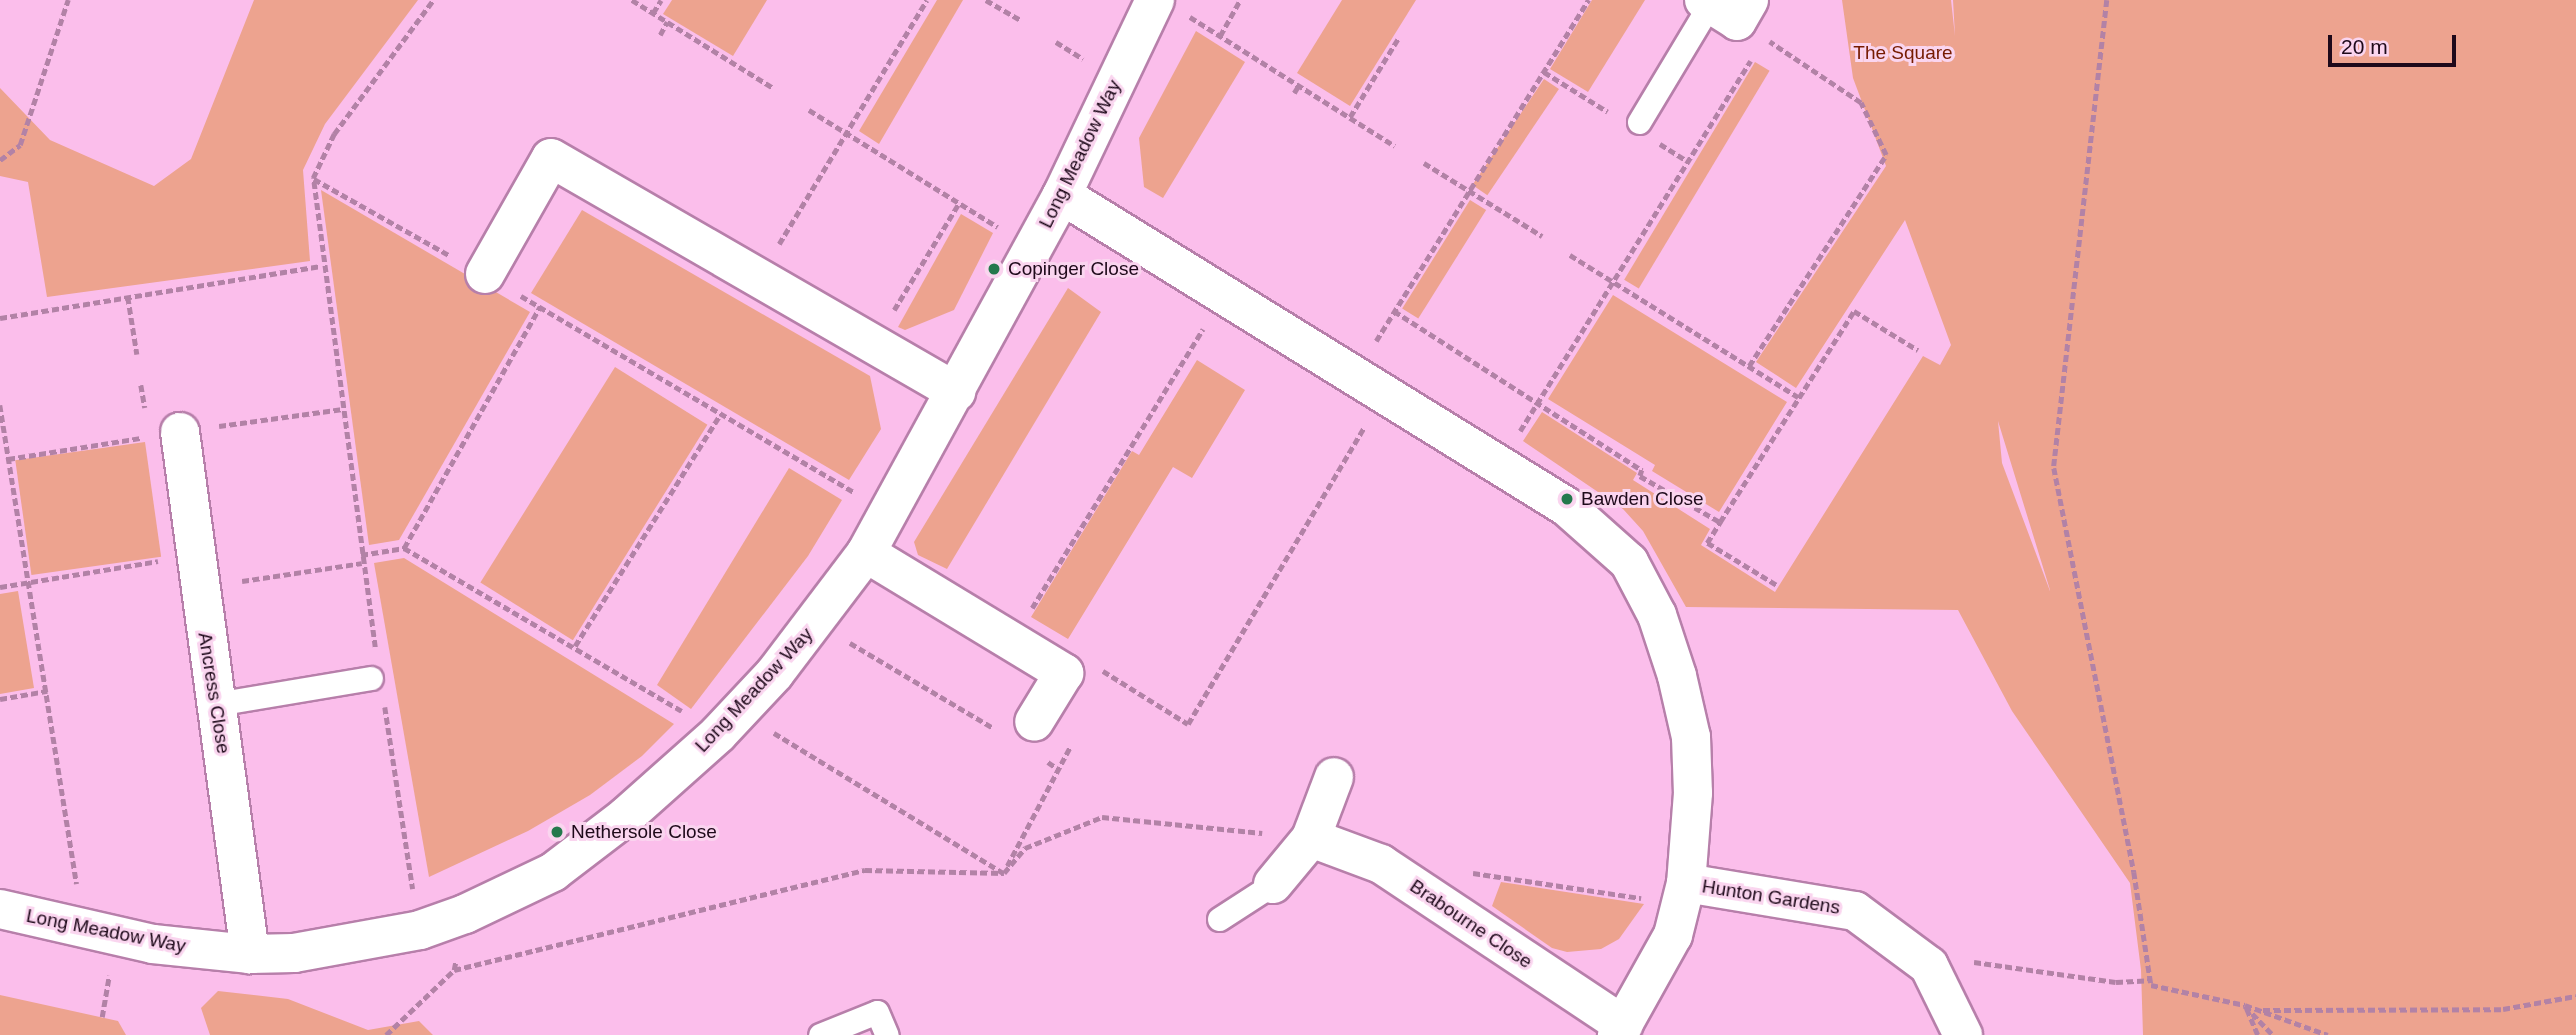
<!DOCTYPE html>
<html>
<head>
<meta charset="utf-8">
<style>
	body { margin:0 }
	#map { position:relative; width:2576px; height:1035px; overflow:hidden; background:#fbbeeb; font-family:Helvetica,sans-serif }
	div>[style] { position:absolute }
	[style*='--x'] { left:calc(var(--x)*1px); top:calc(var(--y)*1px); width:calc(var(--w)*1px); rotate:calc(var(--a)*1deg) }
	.green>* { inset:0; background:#eda38f; transform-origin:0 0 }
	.path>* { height:4.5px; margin-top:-2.25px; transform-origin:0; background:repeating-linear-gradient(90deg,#b282a6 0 7px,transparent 0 10.5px) }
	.roads { filter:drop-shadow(2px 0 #b77faa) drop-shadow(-2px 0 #b77faa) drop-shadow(0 2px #b77faa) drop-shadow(0 -2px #b77faa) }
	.service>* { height:23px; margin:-11.5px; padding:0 11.5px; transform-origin:11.5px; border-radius:11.5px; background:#fff }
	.minor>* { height:38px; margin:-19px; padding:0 19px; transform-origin:19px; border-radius:19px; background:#fff }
	.dots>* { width:19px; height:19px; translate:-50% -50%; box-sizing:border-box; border:4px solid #fad5ef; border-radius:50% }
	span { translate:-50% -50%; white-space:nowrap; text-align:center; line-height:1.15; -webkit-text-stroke:6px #fad5ef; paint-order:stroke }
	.park-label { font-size:19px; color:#761b00 }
	.street-label { font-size:19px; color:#1e091a }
	.poi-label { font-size:19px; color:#1e091a }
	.left { translate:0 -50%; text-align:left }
	.scale { position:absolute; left:2328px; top:35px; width:128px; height:32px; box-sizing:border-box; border:4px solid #1e091a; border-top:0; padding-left:9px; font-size:21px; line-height:24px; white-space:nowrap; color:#1e091a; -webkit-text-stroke:5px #fad5ef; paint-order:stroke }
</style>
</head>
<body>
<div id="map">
	<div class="green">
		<div style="clip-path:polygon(254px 0,418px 0,325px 124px,303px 170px,310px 261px,47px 297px,28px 182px,0 176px,0 88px,50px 140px,154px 186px,191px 159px)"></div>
		<div style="clip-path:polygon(672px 0,767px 0,733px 56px,663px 14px)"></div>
		<div style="clip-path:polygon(937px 0,963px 0,879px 144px,859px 131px)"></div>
		<div style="clip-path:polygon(1342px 0,1416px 0,1350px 106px,1297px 73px)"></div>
		<div style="clip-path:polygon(1592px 0,1645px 0,1588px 92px,1550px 69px)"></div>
		<div style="clip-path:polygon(evenodd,1842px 0,1951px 0,1955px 36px,1953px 0,2576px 0,2576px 1035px,2143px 1035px,2141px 970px,2130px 883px,2012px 711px,1958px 610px,1686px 607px,1643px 531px,1623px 509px,1523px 441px,1542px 412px,1637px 473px,1633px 480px,1710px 529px,1701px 545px,1775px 592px,1923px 356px,1940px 365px,1951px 345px,1905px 220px,1796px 388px,1756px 362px,1886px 166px,1853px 78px,1842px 0,1998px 421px,2050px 590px,2050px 591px,2002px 463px,1998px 421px)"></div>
		<div style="clip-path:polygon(1196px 31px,1245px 62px,1163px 198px,1144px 187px,1139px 138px)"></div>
		<div style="left:1755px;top:62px;width:17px;height:254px;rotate:31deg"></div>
		<div style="left:1544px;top:79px;width:18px;height:128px;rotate:34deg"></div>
		<div style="clip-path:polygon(321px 190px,530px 312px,399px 540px,369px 545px)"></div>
		<div style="left:1470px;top:200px;width:19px;height:128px;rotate:32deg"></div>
		<div style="clip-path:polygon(582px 210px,870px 376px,881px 429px,849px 480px,531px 293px)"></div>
		<div style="clip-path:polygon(961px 214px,993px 233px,954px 310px,905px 330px,898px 327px)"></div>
		<div style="clip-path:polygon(1068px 288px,1101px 312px,947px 569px,918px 555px,914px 542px)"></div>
		<div style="clip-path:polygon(1613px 295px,1787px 402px,1719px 512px,1652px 471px,1655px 465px,1548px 399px)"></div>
		<div style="clip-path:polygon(1197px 360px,1245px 390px,1192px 478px,1173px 467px,1068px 639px,1031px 617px,1132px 451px,1139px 455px)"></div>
		<div style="left:615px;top:367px;width:109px;height:254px;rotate:32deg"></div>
		<div style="left:145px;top:442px;width:116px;height:131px;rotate:82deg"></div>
		<div style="clip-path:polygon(789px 468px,842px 500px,808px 556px,691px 709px,657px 685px)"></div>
		<div style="clip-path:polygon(404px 558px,674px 724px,642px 756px,590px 795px,528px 831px,429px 877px,374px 563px)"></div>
		<div style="clip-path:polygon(18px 591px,34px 688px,0 694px,0 594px)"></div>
		<div style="clip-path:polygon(1501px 882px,1644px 904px,1619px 939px,1601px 949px,1567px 952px,1552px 948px,1492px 906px)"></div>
		<div style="clip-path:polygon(218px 991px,288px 999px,368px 1030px,419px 1021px,433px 1035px,210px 1035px,201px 1008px)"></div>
		<div style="clip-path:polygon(0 995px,118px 1021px,126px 1035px,0 1035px)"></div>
	</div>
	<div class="path">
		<div style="--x:632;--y:0;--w:165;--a:31.9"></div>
		<div style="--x:986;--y:0;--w:39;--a:30"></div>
		<div style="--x:2107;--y:0;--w:471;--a:96.5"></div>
		<div style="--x:2054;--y:468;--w:412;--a:78.8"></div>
		<div style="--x:2134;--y:872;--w:114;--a:81.4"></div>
		<div style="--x:2151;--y:985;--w:96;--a:12"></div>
		<div style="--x:2245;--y:1005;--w:88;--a:19.9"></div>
		<div style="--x:653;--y:13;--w:15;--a:-58"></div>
		<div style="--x:1190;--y:17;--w:242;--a:32.2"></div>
		<div style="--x:660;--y:35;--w:15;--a:-62"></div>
		<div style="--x:1220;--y:36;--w:41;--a:-60.9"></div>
		<div style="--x:1056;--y:42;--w:32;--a:32"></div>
		<div style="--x:1544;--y:72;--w:75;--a:32"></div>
		<div style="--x:1294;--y:93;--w:9;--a:-58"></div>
		<div style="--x:809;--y:110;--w:222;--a:31.8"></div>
		<div style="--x:1350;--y:117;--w:94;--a:-58.5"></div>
		<div style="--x:1660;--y:144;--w:32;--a:32"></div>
		<div style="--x:0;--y:160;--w:25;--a:-37"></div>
		<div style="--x:20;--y:145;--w:153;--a:-71.7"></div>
		<div style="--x:1424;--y:163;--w:139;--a:31.7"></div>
		<div style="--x:314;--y:179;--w:155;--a:29.4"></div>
		<div style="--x:779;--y:244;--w:285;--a:-58.8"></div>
		<div style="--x:1570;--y:255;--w:269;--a:31.9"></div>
		<div style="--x:521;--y:296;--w:386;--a:30.5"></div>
		<div style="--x:128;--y:297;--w:58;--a:81"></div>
		<div style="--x:894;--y:310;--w:125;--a:-58.7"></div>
		<div style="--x:1394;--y:311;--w:295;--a:32.7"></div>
		<div style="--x:1642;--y:470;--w:6;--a:108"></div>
		<div style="--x:1640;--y:476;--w:92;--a:29.9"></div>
		<div style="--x:0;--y:318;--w:325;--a:-9.2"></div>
		<div style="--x:1376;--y:341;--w:402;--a:-58.1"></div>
		<div style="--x:1749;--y:366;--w:252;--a:-57"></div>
		<div style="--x:1886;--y:155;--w:58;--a:-115.7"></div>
		<div style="--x:1861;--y:103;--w:110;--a:-146.2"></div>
		<div style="--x:141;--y:385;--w:23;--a:80"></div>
		<div style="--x:0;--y:405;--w:485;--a:80.9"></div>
		<div style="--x:219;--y:426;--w:125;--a:-7.8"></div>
		<div style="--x:1520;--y:431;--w:436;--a:-58.1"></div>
		<div style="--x:8;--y:459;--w:135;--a:-9"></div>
		<div style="--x:404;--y:548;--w:277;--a:-60.6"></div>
		<div style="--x:361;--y:555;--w:44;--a:-9.2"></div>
		<div style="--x:404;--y:548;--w:322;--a:30.4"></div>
		<div style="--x:242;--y:581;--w:121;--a:-8.5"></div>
		<div style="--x:1776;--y:585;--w:81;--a:-148.7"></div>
		<div style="--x:1707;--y:543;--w:25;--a:-58"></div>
		<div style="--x:1720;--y:522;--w:250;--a:-57.6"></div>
		<div style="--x:1854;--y:311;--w:75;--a:31.4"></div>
		<div style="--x:0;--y:587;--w:160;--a:-9.3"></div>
		<div style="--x:1032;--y:608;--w:327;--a:-58.5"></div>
		<div style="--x:850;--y:643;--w:166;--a:30.7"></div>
		<div style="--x:575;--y:646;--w:273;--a:-57.9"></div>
		<div style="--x:375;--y:647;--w:473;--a:-97.5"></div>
		<div style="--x:313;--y:178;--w:49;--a:-64.5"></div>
		<div style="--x:334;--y:134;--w:167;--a:-53.5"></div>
		<div style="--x:1103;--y:671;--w:100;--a:31.9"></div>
		<div style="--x:1188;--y:724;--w:344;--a:-59.3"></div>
		<div style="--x:0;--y:699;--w:48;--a:-9.7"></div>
		<div style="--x:385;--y:707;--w:184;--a:81.3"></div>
		<div style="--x:774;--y:733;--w:268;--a:31.4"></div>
		<div style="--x:1048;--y:762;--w:12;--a:35"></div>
		<div style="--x:1007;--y:866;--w:135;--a:-62.1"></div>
		<div style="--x:1004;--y:873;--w:33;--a:-50"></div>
		<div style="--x:1025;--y:848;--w:83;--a:-21.9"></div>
		<div style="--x:1102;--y:817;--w:161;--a:5.7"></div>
		<div style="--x:1473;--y:873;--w:170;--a:8.5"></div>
		<div style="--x:1974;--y:962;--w:143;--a:8"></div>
		<div style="--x:2116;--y:982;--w:34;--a:-3"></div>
		<div style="--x:454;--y:970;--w:423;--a:-13.7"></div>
		<div style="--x:865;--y:870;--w:139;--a:1.2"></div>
		<div style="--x:2245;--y:1006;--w:40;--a:46"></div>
		<div style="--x:2247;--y:1009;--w:28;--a:67"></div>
		<div style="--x:2263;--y:1010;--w:240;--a:-0.2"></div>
		<div style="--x:2503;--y:1009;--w:74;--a:-10.1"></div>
		<div style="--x:102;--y:1017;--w:42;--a:-80.3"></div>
		<div style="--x:386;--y:1035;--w:94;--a:-43.7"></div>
		<div style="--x:454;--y:970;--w:10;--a:-79"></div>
	</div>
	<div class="roads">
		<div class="service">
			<div style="--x:1639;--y:122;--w:138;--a:-59"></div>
			<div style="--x:216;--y:704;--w:157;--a:-9.5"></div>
			<div style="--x:1219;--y:919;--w:64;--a:-32.9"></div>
			<div style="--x:820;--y:1035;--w:61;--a:-22"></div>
			<div style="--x:877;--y:1012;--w:25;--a:67"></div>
		</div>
		<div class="minor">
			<div style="--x:1704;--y:0;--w:39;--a:32"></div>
			<div style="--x:1737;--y:21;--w:24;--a:-60"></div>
			<div style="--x:1062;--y:195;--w:594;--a:31.71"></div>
			<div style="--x:1567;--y:507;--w:83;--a:41.6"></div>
			<div style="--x:1629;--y:562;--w:60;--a:62.2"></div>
			<div style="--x:1657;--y:615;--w:64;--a:71.8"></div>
			<div style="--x:1677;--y:676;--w:63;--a:77.1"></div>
			<div style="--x:1691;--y:737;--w:56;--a:88"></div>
			<div style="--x:1693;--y:793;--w:90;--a:94.4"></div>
			<div style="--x:1686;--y:883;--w:54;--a:104"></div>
			<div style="--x:1673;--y:935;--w:115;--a:119.2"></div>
			<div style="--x:485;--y:274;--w:133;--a:-60.4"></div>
			<div style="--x:551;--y:158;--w:468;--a:30"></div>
			<div style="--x:180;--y:432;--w:527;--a:82.36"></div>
			<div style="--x:866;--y:553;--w:232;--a:31.2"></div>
			<div style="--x:1064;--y:673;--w:57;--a:121.5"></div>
			<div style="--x:1311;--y:838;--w:75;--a:20.4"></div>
			<div style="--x:1381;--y:864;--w:291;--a:33.6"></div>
			<div style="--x:1686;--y:883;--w:171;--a:9.4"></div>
			<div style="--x:1855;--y:911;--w:92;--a:36.6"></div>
			<div style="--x:1929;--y:966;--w:77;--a:63.8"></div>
			<div style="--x:1273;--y:884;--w:60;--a:-50.4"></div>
			<div style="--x:1311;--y:838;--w:65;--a:-69.3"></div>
			<div style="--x:0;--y:909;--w:157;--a:12.9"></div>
			<div style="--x:153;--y:944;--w:98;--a:5.9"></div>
			<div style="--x:250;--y:954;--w:44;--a:-1.3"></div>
			<div style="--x:294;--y:953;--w:128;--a:-10.3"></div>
			<div style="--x:420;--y:930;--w:48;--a:-19.6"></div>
			<div style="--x:465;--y:914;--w:98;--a:-25.5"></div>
			<div style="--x:553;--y:872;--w:91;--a:-37.4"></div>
			<div style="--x:625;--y:817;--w:125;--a:-41.7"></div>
			<div style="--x:718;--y:734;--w:83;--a:-46.9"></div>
			<div style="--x:775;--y:673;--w:151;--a:-52.8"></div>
			<div style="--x:866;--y:553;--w:408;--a:-61.3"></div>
			<div style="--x:1062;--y:195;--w:216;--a:-64.5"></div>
		</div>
	</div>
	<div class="dots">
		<div style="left:994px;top:269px;background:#24794c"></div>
		<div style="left:1567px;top:499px;background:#24794c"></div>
		<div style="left:557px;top:832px;background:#24794c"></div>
	</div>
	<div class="park-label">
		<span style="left:1903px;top:53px">The Square</span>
	</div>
	<div class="street-label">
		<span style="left:1080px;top:154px;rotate:-64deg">Long Meadow Way</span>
		<span style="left:754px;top:690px;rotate:-47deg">Long Meadow Way</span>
		<span style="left:214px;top:693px;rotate:81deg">Ancress Close</span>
		<span style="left:1771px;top:897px;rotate:9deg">Hunton Gardens</span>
		<span style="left:1471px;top:924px;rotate:34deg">Brabourne Close</span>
		<span style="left:106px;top:931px;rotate:11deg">Long Meadow Way</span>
	</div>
	<div class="poi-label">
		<span class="left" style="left:1008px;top:269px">Copinger Close</span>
		<span class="left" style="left:1581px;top:499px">Bawden Close</span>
		<span class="left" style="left:571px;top:832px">Nethersole Close</span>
	</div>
	<div class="scale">20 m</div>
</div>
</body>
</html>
